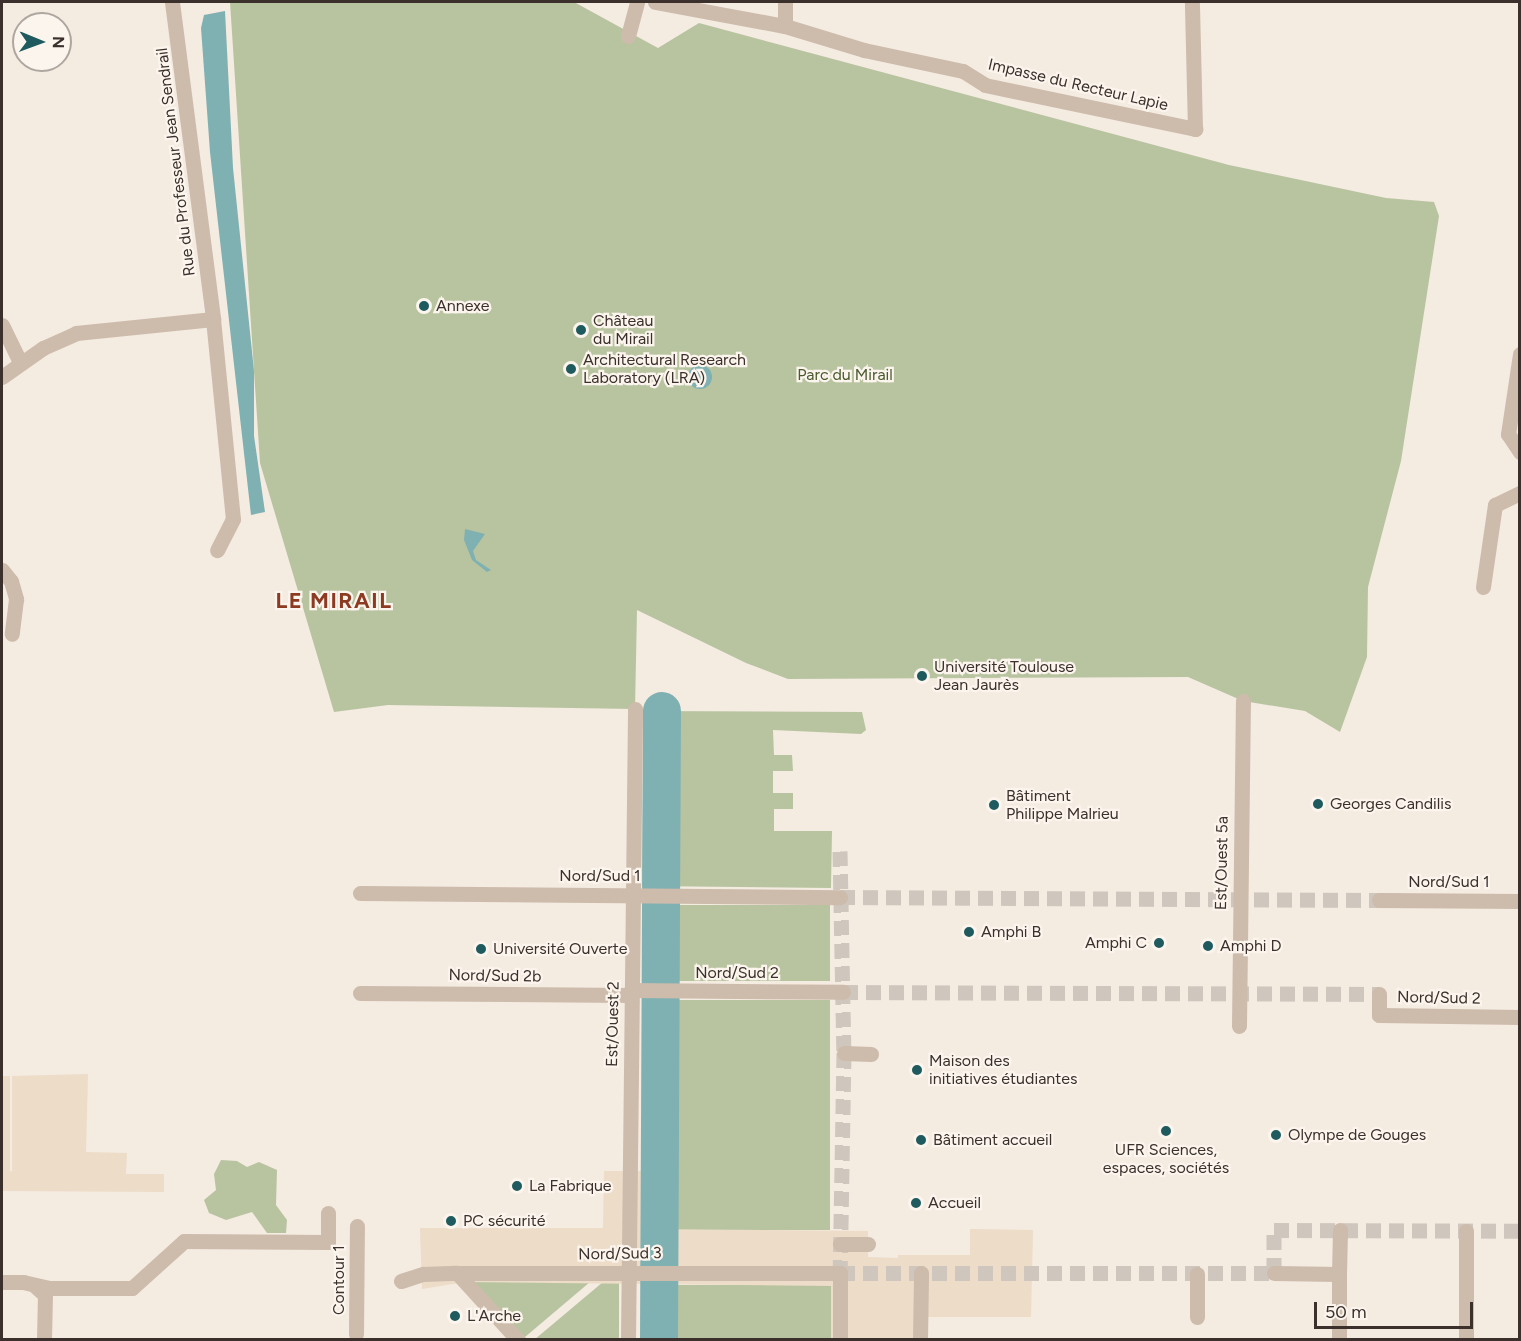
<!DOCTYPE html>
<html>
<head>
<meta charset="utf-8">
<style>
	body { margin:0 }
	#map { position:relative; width:1521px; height:1341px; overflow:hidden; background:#f4ebe1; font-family:Figtree,sans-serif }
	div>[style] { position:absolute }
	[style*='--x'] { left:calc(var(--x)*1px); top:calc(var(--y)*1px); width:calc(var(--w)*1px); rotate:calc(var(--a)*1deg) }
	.green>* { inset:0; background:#b8c4a0; transform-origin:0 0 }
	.plaza>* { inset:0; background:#ecdcc8 }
	.water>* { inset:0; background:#7fb0b2 }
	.round { border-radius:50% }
	.river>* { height:38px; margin:-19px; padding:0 19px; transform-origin:19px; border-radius:19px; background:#7fb0b2 }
	.street-tunnel>* { height:15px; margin-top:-7.5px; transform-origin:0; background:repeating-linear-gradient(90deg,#cfc6bd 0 15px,transparent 0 23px) }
	.street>* { height:15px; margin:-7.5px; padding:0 7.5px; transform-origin:7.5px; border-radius:7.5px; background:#cdbbac }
	.dots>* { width:16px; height:16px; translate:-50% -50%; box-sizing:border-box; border:3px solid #fbf5ee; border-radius:50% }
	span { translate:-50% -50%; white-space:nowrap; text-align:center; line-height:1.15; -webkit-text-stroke:4.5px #fbf5ee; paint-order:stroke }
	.street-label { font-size:16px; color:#3b302b }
	.poi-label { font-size:16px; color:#3b302b }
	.left { translate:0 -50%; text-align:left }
	.right { translate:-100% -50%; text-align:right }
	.park-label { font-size:16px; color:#4a5a2e }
	.district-label { font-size:22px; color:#8c3b22; font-weight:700; letter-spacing:1.5px }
	.frame { position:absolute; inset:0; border:3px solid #3b302b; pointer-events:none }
	.north { position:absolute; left:12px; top:12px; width:60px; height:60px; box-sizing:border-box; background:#fbf5ee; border:2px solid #aea6a0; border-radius:50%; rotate:91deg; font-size:16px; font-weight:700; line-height:24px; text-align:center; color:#3b302b }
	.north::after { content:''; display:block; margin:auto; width:21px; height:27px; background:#1f5a5e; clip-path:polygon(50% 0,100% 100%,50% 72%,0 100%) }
	.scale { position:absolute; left:1314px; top:1302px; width:159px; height:27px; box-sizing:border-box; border:3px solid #3b302b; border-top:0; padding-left:8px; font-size:18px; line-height:21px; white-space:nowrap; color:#3b302b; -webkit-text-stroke:4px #fbf5ee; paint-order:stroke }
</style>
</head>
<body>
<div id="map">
	<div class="green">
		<div style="clip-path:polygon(230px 2px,574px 2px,658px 48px,699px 23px,1229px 165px,1386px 198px,1434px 202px,1439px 216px,1401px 461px,1368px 587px,1367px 657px,1340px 732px,1305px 711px,1243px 701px,1188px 677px,788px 679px,746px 663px,637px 610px,635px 709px,388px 705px,334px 712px,260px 463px)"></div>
		<div style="clip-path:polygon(644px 711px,862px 712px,866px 730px,861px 734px,773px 730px,774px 755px,792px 755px,793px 771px,773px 771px,773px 793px,793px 793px,793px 809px,774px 809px,774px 831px,832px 831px,831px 888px,642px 886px)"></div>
		<div style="left:642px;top:905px;width:188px;height:76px"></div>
		<div style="left:830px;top:1000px;width:230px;height:188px;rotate:90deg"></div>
		<div style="clip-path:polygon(221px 1160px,237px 1161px,247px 1167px,259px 1162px,277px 1170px,276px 1205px,287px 1220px,286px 1233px,267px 1233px,252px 1212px,226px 1220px,209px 1213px,204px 1200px,216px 1190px,214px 1174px)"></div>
		<div style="clip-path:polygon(471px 1282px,590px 1282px,525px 1337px)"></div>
		<div style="clip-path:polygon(603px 1282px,619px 1282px,619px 1339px,534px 1340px)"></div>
		<div style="left:641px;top:1285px;width:190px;height:55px"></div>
	</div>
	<div class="plaza">
		<div style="clip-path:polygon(88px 1074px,86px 1152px,127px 1153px,126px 1174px,164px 1174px,164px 1192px,2px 1191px,2px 1076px,10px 1076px,10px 1171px,47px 1172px,12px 1171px,12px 1076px)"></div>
		<div style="clip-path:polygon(604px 1171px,641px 1171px,641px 1229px,868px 1231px,868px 1257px,898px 1258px,898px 1255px,970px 1255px,970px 1229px,1033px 1230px,1031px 1317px,926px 1317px,925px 1339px,831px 1340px,831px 1286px,465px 1282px,422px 1289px,420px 1228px,603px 1228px)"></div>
	</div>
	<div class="water">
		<div style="clip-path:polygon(225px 11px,233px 168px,254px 371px,254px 436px,265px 512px,251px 515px,210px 152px,201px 28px,204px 15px)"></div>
		<div class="round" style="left:688px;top:365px;width:24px;height:24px"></div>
		<div style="clip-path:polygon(465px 529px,485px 534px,473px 551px,476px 560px,491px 570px,487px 572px,472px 560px,464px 540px)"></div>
	</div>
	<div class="river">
		<div style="--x:659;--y:1340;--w:629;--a:-89.73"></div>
	</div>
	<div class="street-tunnel">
		<div style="--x:840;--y:851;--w:202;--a:88.9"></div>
		<div style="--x:844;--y:1053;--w:220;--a:91"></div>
		<div style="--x:840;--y:1273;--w:434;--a:0"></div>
		<div style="--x:1274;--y:1273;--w:43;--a:-90"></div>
		<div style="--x:1274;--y:1230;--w:246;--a:0.2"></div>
		<div style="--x:840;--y:897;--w:539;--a:0.32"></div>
		<div style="--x:843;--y:992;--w:536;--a:0.21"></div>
	</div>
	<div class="street">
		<div style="--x:172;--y:2;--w:320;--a:82.6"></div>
		<div style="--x:213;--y:319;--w:201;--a:84.3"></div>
		<div style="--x:233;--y:519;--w:35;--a:117"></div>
		<div style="--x:655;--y:2;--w:132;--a:10.5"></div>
		<div style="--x:785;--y:26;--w:83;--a:16.9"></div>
		<div style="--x:864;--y:50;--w:101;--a:12"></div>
		<div style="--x:963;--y:71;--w:26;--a:32"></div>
		<div style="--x:985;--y:85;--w:215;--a:11.8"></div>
		<div style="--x:1195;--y:129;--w:127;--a:-91.4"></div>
		<div style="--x:785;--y:26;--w:24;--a:-90"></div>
		<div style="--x:628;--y:36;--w:35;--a:-75"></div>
		<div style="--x:2;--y:325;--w:41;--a:64.1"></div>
		<div style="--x:1520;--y:354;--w:81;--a:98.5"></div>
		<div style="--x:1508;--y:434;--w:22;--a:56"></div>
		<div style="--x:2;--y:377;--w:50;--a:-35.3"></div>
		<div style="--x:43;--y:348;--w:36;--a:-24"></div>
		<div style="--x:76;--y:333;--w:138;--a:-5.8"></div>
		<div style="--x:2;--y:570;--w:14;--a:51"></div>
		<div style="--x:11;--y:581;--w:19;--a:74"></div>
		<div style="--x:16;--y:599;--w:35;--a:97"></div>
		<div style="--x:1483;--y:587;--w:83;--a:-81.7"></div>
		<div style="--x:1495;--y:505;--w:28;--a:-26"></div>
		<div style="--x:360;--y:893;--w:480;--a:0.5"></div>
		<div style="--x:1379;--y:900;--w:141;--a:0.4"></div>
		<div style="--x:631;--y:990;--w:212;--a:0.5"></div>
		<div style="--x:360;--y:993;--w:271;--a:0.4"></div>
		<div style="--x:1379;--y:994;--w:21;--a:90"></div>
		<div style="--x:1379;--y:1015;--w:141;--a:0.8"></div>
		<div style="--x:1239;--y:1026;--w:325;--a:-89.3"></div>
		<div style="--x:844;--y:1053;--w:27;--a:2"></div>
		<div style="--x:1466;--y:1231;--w:109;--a:90"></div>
		<div style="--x:840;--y:1244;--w:28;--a:0"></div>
		<div style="--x:457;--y:1273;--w:91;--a:47.7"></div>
		<div style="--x:1274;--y:1273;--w:65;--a:0.9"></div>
		<div style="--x:1339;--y:1274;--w:66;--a:90"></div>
		<div style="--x:1339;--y:1274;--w:44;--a:-88.7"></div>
		<div style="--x:401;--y:1281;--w:23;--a:-18"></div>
		<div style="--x:423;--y:1274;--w:34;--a:-2"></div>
		<div style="--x:457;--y:1273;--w:383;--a:0"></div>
		<div style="--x:840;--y:1273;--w:67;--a:90"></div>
		<div style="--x:2;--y:1282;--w:21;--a:0"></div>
		<div style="--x:23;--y:1282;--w:26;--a:13"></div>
		<div style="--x:48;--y:1288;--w:84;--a:0"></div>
		<div style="--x:132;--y:1288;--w:70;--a:-42.1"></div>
		<div style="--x:184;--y:1241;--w:144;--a:0.4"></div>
		<div style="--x:328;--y:1242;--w:29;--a:-90"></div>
		<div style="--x:35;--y:1286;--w:13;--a:42"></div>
		<div style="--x:45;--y:1295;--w:45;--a:91.3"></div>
		<div style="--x:1197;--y:1317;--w:43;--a:-90"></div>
		<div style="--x:356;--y:1334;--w:108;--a:-89.5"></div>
		<div style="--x:628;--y:1340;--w:631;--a:-89.36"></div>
		<div style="--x:920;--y:1340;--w:67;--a:-89.1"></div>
	</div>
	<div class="dots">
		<div style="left:424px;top:306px;background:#1f5a5e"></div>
		<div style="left:581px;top:330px;background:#1f5a5e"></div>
		<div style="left:571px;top:369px;background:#1f5a5e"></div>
		<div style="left:922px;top:676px;background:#1f5a5e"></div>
		<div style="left:1318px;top:804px;background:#1f5a5e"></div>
		<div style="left:994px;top:805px;background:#1f5a5e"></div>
		<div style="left:969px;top:932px;background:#1f5a5e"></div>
		<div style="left:1159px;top:943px;background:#1f5a5e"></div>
		<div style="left:1208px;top:946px;background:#1f5a5e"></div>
		<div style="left:481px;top:949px;background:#1f5a5e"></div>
		<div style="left:917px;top:1070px;background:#1f5a5e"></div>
		<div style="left:1166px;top:1131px;background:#1f5a5e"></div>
		<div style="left:1276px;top:1135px;background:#1f5a5e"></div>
		<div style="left:921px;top:1140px;background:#1f5a5e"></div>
		<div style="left:517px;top:1186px;background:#1f5a5e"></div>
		<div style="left:916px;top:1203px;background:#1f5a5e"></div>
		<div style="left:451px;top:1221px;background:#1f5a5e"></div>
		<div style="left:455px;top:1316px;background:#1f5a5e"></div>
	</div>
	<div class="street-label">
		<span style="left:1078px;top:85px;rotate:13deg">Impasse du Recteur Lapie</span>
		<span style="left:176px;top:162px;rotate:-97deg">Rue du Professeur Jean Sendrail</span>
		<span style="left:1222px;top:863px;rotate:-89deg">Est/Ouest 5a</span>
		<span style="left:600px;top:876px">Nord/Sud 1</span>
		<span style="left:1449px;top:882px">Nord/Sud 1</span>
		<span style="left:737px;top:973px">Nord/Sud 2</span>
		<span style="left:495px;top:976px;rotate:1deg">Nord/Sud 2b</span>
		<span style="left:1439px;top:998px;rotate:1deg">Nord/Sud 2</span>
		<span style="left:613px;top:1024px;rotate:-89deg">Est/Ouest 2</span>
		<span style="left:620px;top:1254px;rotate:-1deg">Nord/Sud 3</span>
		<span style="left:339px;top:1280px;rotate:-90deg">Contour 1</span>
	</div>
	<div class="poi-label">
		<span class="left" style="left:436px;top:306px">Annexe</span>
		<span class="left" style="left:593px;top:330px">Château<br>du Mirail</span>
		<span class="left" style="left:583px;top:369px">Architectural Research<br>Laboratory (LRA)</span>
		<span class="left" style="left:934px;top:676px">Université Toulouse<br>Jean Jaurès</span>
		<span class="left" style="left:1006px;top:805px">Bâtiment<br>Philippe Malrieu</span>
		<span class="left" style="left:1330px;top:804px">Georges Candilis</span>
		<span class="left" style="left:981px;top:932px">Amphi B</span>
		<span class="right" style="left:1147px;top:943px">Amphi C</span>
		<span class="left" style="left:1220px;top:946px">Amphi D</span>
		<span class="left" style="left:493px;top:949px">Université Ouverte</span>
		<span class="left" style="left:929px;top:1070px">Maison des<br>initiatives étudiantes</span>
		<span class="left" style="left:1288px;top:1135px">Olympe de Gouges</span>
		<span class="left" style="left:933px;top:1140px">Bâtiment accueil</span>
		<span style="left:1166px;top:1159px">UFR Sciences,<br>espaces, sociétés</span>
		<span class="left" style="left:529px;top:1186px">La Fabrique</span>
		<span class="left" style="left:928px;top:1203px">Accueil</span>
		<span class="left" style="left:463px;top:1221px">PC sécurité</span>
		<span class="left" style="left:467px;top:1316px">L'Arche</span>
	</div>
	<div class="park-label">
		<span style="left:845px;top:375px">Parc du Mirail</span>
	</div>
	<div class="district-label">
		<span style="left:334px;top:601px">LE MIRAIL</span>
	</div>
	<div class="frame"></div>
	<div class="north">N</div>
	<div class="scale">50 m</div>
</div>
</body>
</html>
